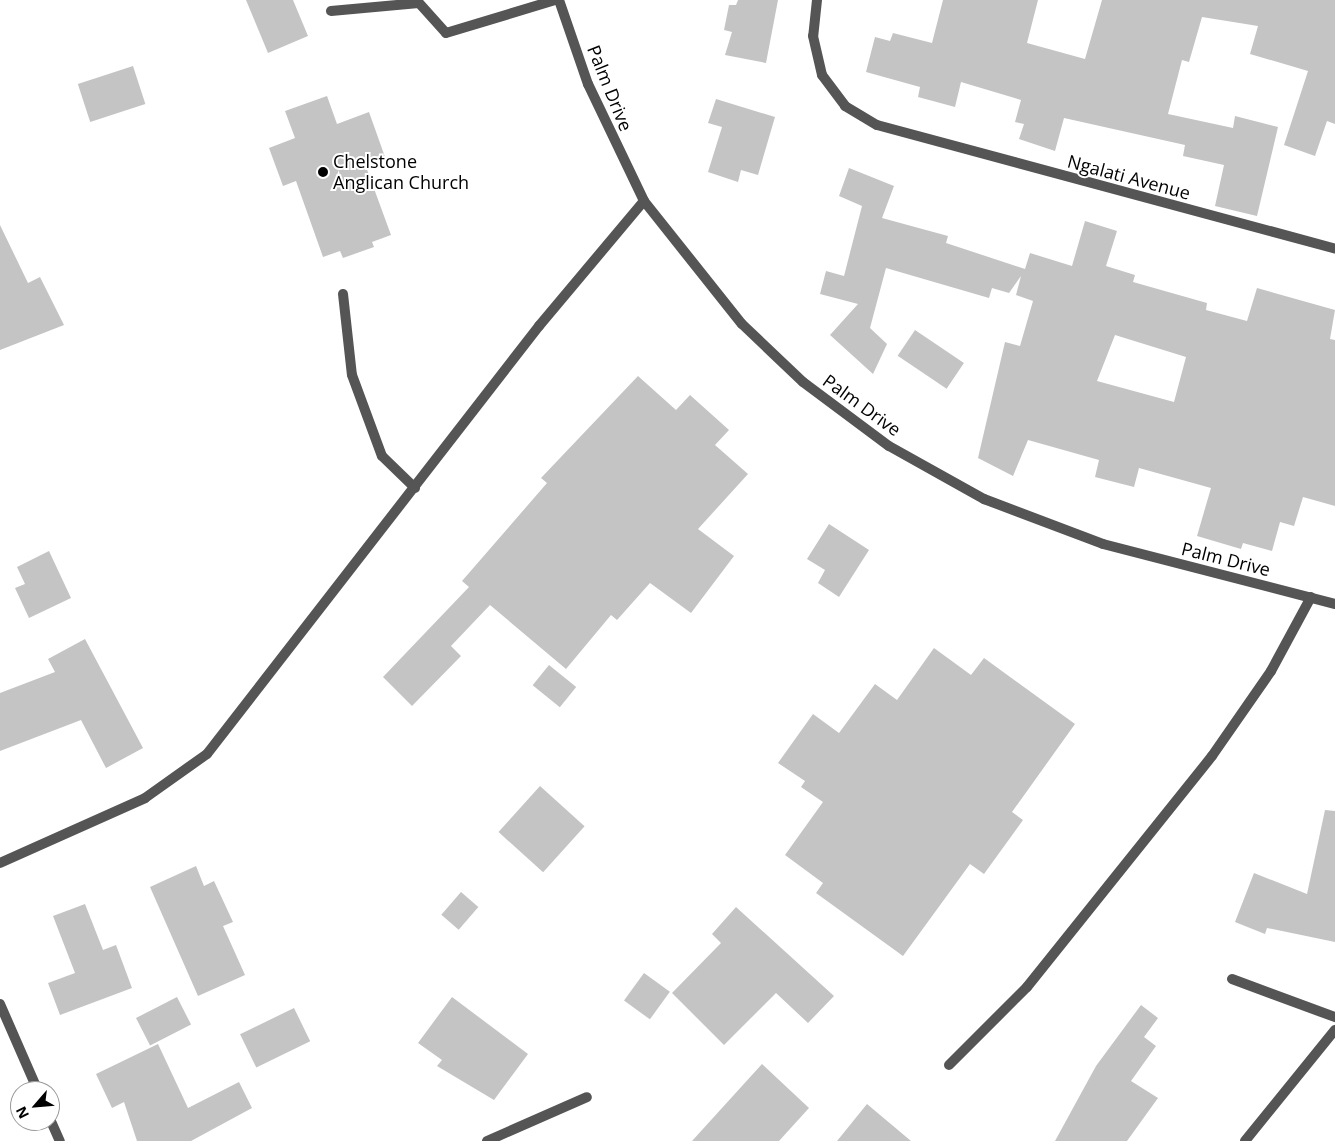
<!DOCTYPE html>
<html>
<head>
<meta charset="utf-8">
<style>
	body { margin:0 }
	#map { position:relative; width:1335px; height:1141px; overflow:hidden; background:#fff; font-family:"Open Sans",sans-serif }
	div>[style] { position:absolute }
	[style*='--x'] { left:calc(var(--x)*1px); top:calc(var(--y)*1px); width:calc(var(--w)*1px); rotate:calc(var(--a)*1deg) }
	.building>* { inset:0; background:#c4c4c4; transform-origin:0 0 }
	.service>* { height:10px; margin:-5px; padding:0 5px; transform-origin:5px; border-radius:5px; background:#555 }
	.minor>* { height:10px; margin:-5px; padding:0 5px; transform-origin:5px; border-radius:5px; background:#555 }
	.tertiary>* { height:10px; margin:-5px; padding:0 5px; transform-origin:5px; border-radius:5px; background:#555 }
	.dots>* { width:14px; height:14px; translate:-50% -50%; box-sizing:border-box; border:2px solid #fff; border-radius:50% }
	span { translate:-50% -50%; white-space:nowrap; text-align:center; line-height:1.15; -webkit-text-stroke:4px #fff; paint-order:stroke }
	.street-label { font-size:18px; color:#000 }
	.poi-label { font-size:18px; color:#000 }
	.left { translate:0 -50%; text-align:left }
	.north { position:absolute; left:10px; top:1081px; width:50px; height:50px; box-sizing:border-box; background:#fff; border:1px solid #999; border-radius:50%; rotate:243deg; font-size:14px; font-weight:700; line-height:20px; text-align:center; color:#000 }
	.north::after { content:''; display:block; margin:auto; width:18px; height:22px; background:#000; clip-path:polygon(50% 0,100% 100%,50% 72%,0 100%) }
</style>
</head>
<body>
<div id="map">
	<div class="building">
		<div style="clip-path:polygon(246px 0,293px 0,308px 36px,268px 53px)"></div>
		<div style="clip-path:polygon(738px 0,778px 0,766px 63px,725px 55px,732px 32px,724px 30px,729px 5px,736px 5px)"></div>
		<div style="clip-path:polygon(943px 0,1038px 0,1027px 43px,1085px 59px,1102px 0,1335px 0,1335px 124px,1327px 121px,1315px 156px,1284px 145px,1308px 71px,1250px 54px,1258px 26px,1202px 17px,1189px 62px,1182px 60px,1168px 114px,1233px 128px,1235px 116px,1278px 127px,1257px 216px,1215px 206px,1224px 165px,1183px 156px,1185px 145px,1064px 118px,1055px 151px,1019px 139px,1024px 124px,1015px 122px,1021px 100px,961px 82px,955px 107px,918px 97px,920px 87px,866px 72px,875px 37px,890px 41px,893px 33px,932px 43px)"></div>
		<div style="left:133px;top:66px;width:40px;height:58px;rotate:72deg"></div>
		<div style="clip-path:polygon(327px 96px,337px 124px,369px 112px,385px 157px,365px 164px,391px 235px,372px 242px,374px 247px,343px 258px,340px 251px,323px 257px,296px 181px,283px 186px,269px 148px,295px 138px,285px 111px)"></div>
		<div style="clip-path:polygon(716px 99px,775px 117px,758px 175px,741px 170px,738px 182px,708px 172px,722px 127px,708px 123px)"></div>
		<div style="clip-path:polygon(evenodd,849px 168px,894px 186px,882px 218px,948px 236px,946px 243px,1025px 269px,1030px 253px,1072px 266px,1085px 221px,1117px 231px,1106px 266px,1135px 275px,1133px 282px,1207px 303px,1206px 310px,1247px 321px,1257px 288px,1335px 310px,1330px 339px,1335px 340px,1335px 506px,1303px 497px,1294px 526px,1280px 522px,1272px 551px,1243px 543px,1241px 549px,1197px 536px,1211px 488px,1139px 468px,1134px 487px,1095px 477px,1099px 460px,1028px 440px,1013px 476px,978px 458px,1005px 342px,1020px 346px,1033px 301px,1016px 295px,1021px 276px,1009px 293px,992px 288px,989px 298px,886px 268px,870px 328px,887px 344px,873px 374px,830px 335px,858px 304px,820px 294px,826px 271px,844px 276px,862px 206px,839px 196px,849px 168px,1115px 335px,1186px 357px,1174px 402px,1097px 381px,1115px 335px)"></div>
		<div style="clip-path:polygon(0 225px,28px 283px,40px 277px,64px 325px,0 350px)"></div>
		<div style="left:915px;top:330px;width:59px;height:31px;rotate:34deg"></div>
		<div style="clip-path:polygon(638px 376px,676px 410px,690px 395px,729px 430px,715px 445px,748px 474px,698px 529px,734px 556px,691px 613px,650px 583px,617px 620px,611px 615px,566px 669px,490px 605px,451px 646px,461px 656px,412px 706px,383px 677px,469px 587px,462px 581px,547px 483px,541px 478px)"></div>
		<div style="clip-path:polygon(829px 524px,869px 550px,839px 597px,818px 583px,825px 570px,807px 559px)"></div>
		<div style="clip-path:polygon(49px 551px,71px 598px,29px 618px,15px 588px,25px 584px,17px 567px)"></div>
		<div style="clip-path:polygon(85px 639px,143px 748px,106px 768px,81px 720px,0 751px,0 693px,55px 672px,48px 659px)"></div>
		<div style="clip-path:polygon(934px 648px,971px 675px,984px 658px,1075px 724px,1012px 812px,1023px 820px,984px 874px,970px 864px,903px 956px,816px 893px,823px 883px,785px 855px,823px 802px,801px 787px,805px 781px,778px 763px,813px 714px,839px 733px,875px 684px,897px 700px)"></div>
		<div style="left:549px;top:665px;width:35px;height:26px;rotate:39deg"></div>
		<div style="left:540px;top:786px;width:60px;height:62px;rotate:42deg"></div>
		<div style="clip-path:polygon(1325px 810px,1335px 811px,1335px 942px,1267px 928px,1265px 934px,1235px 922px,1254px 873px,1307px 894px)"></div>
		<div style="clip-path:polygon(196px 866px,204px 886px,214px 881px,233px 922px,223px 926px,245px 975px,198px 996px,150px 887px)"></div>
		<div style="left:461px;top:892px;width:23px;height:30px;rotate:41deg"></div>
		<div style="clip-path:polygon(85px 904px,103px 950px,116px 945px,132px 988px,60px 1015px,48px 983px,75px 973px,53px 916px)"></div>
		<div style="clip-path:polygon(736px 907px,834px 996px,808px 1023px,776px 993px,724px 1045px,672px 993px,721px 943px,712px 934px)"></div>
		<div style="left:644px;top:973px;width:32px;height:34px;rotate:36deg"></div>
		<div style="left:177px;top:997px;width:31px;height:46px;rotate:63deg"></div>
		<div style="clip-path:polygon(452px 997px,528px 1054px,494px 1100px,437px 1066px,442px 1060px,418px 1043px)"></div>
		<div style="clip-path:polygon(1141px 1005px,1158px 1018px,1144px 1037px,1156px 1046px,1131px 1081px,1158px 1098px,1127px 1141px,1055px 1141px,1096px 1066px)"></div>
		<div style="left:294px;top:1008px;width:37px;height:60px;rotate:64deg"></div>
		<div style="clip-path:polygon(158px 1044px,188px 1108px,239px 1082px,252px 1108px,191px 1141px,137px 1141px,124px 1102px,112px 1108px,96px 1074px)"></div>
		<div style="clip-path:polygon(762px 1064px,809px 1108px,779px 1141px,692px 1141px)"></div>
		<div style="clip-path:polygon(867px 1104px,911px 1141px,837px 1141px)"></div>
	</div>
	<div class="service">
		<div style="--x:331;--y:11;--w:88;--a:-5.2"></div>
		<div style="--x:419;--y:3;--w:40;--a:48"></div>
		<div style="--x:446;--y:33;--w:114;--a:-16.8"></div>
		<div style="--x:343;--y:294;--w:81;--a:83.7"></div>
		<div style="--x:352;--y:375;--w:86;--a:69.7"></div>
		<div style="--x:382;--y:456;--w:46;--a:44.1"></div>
		<div style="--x:949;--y:1065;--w:110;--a:-45"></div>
		<div style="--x:1027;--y:987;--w:296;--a:-51.3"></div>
		<div style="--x:1212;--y:756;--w:103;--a:-55.2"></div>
		<div style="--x:1271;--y:671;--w:84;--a:-61.6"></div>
	</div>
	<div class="minor">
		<div style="--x:817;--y:0;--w:36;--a:96"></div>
		<div style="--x:813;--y:36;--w:40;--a:77"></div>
		<div style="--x:822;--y:75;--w:39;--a:53"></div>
		<div style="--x:845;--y:106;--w:37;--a:31"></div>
		<div style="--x:877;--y:125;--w:474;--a:15.1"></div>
		<div style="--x:0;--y:863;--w:159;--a:-24.1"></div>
		<div style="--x:145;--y:798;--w:76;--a:-35.4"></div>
		<div style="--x:207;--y:754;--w:542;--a:-52.2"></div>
		<div style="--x:539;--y:326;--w:163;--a:-50"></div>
		<div style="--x:1232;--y:979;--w:110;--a:20.3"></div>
		<div style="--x:0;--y:1004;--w:95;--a:66.4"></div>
		<div style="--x:50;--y:1119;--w:24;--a:66"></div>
		<div style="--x:487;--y:1141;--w:109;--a:-23.7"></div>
		<div style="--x:1245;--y:1141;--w:143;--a:-51"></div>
	</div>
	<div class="tertiary">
		<div style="--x:559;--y:0;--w:89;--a:71"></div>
		<div style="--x:588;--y:84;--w:130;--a:64.4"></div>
		<div style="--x:644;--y:201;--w:157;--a:51.5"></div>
		<div style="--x:742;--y:324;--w:84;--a:43.6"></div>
		<div style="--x:803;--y:382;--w:107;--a:36.7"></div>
		<div style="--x:889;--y:446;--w:109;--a:29.2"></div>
		<div style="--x:984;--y:499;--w:127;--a:20.7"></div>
		<div style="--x:1103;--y:544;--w:240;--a:14.5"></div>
	</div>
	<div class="dots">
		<div style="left:323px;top:172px;background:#000"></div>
	</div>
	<div class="street-label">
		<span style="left:610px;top:88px;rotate:68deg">Palm Drive</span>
		<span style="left:1129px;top:177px;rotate:15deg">Ngalati Avenue</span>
		<span style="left:862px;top:405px;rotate:36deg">Palm Drive</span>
		<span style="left:1226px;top:559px;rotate:14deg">Palm Drive</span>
	</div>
	<div class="poi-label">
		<span class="left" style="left:333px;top:172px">Chelstone<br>Anglican Church</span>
	</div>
	<div class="north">N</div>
</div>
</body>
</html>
